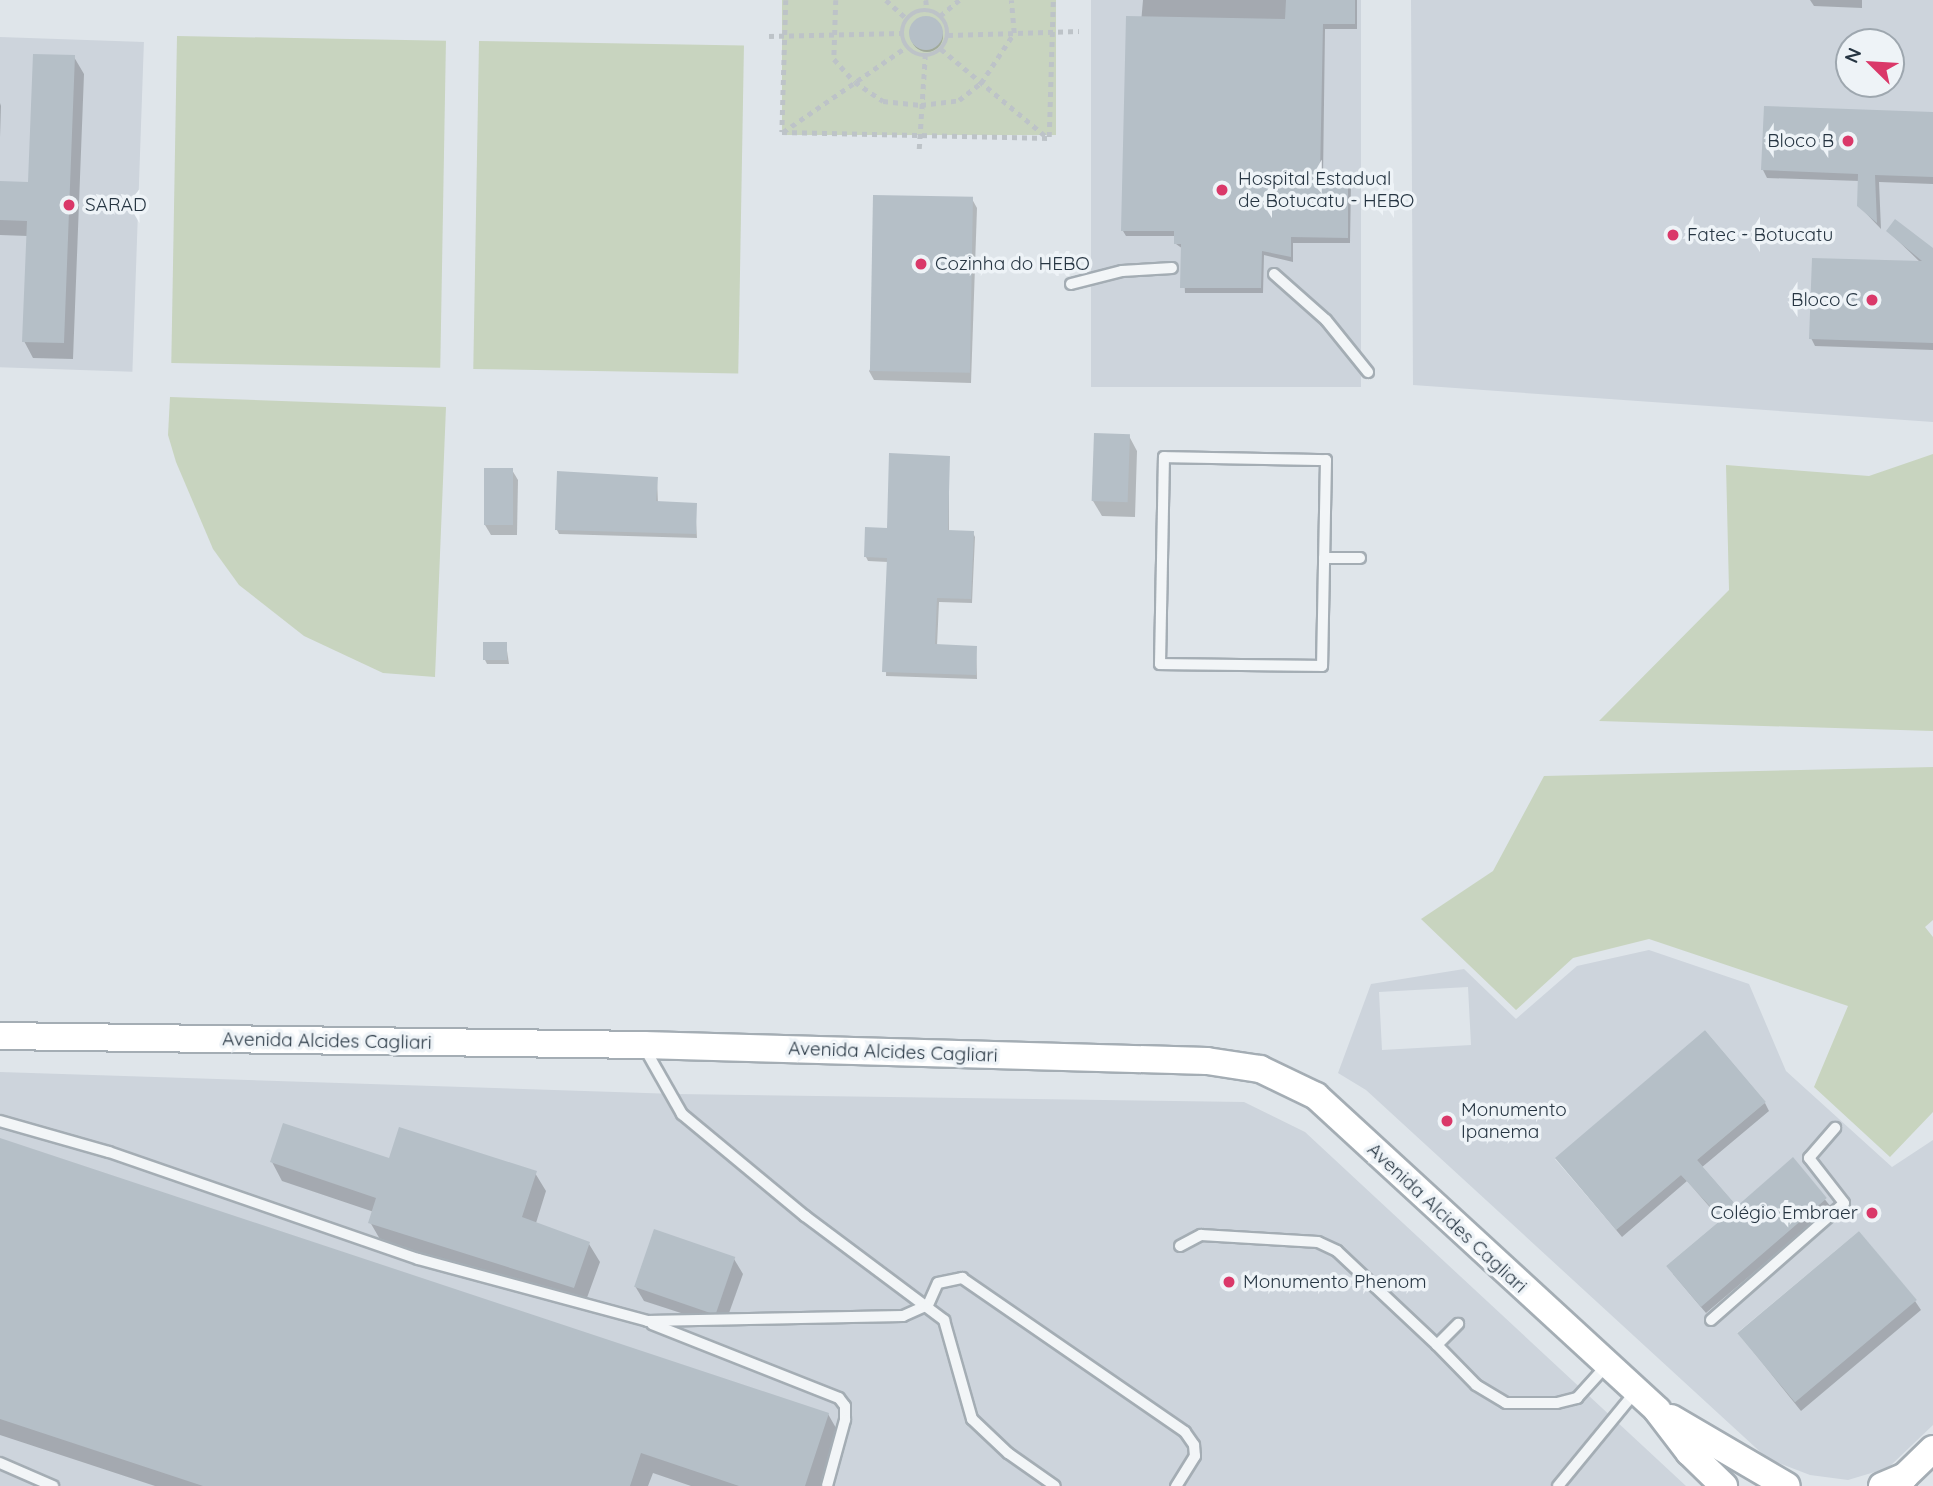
<!DOCTYPE html>
<html>
<head>
<meta charset="utf-8">
<style>
	body { margin:0 }
	#map { position:relative; width:1933px; height:1486px; overflow:hidden; background:#dfe5ea; font-family:Quicksand,sans-serif }
	div>[style] { position:absolute }
	[style*='--x'] { left:calc(var(--x)*1px); top:calc(var(--y)*1px); width:calc(var(--w)*1px); rotate:calc(var(--a)*1deg) }
	.built>* { inset:0; background:#cdd4dc; transform-origin:0 0 }
	.green>* { inset:0; background:#c8d4bf; transform-origin:0 0 }
	.shadow>* { inset:0; background:#0003 }
	.round { border-radius:50% }
	.building>* { inset:0; background:#b5bfc7; transform-origin:0 0 }
	.path>* { height:4.5px; margin-top:-2.25px; transform-origin:0; background:repeating-linear-gradient(90deg,#bdc3c8 0 5px,transparent 0 10px) }
	.path>.ring { margin:-2.25px; padding:0; box-sizing:content-box; background:none; border:4.5px solid #bdc3c8; border-radius:50% }
	.roads { filter:drop-shadow(2px 0 #a4adb4) drop-shadow(-2px 0 #a4adb4) drop-shadow(0 2px #a4adb4) drop-shadow(0 -2px #a4adb4) }
	.service>* { height:10px; margin:-5px; padding:0 5px; transform-origin:5px; border-radius:5px; background:#f2f5f7 }
	.secondary>* { height:26px; margin:-13px; padding:0 13px; transform-origin:13px; border-radius:13px; background:#fff }
	.dots>* { width:19px; height:19px; translate:-50% -50%; box-sizing:border-box; border:4px solid #eef3f7; border-radius:50% }
	span { translate:-50% -50%; white-space:nowrap; text-align:center; line-height:1.15; -webkit-text-stroke:7px #eef3f7; paint-order:stroke }
	.poi-label { font-size:19px; color:#263542 }
	.right { translate:-100% -50%; text-align:right }
	.left { translate:0 -50%; text-align:left }
	.street-label { font-size:19px; color:#263542 }
	.north { position:absolute; left:1835px; top:28px; width:70px; height:70px; box-sizing:border-box; background:#eef3f7; border:2px solid #9ea7af; border-radius:50%; rotate:294deg; font-size:19px; font-weight:700; line-height:28px; text-align:center; color:#263542 }
	.north::after { content:''; display:block; margin:auto; width:24px; height:32px; background:#da3869; clip-path:polygon(50% 0,100% 100%,50% 72%,0 100%) }
</style>
</head>
<body>
<div id="map">
	<div class="built">
		<div style="left:1091px;top:0;width:270px;height:387px"></div>
		<div style="clip-path:polygon(evenodd,1411px 0,1933px 0,1933px 422px,1413px 385px,1411px 0,1849px 42px,1891px 42px,1891px 84px,1849px 84px,1849px 42px)"></div>
		<div style="left:0;top:37px;width:144px;height:330px;rotate:2deg"></div>
		<div style="clip-path:polygon(evenodd,1649px 950px,1749px 984px,1786px 1071px,1892px 1167px,1933px 1140px,1933px 1425px,1888px 1468px,1848px 1480px,1810px 1475px,1768px 1459px,1366px 1090px,1338px 1073px,1371px 984px,1464px 969px,1516px 1019px,1577px 966px,1649px 950px,1468px 987px,1471px 1045px,1382px 1050px,1379px 992px,1468px 987px,1649px 950px,1705px 1030px,1766px 1102px,1697px 1160px,1737px 1206px,1793px 1158px,1827px 1198px,1701px 1306px,1666px 1266px,1722px 1219px,1681px 1175px,1616px 1230px,1555px 1159px,1705px 1030px,1649px 950px,1859px 1231px,1916px 1300px,1795px 1402px,1737px 1333px,1859px 1231px)"></div>
		<div style="clip-path:polygon(0 1072px,676px 1094px,1244px 1102px,1305px 1132px,1686px 1486px,0 1486px)"></div>
	</div>
	<div class="green">
		<div style="left:782px;top:0;width:274px;height:135px"></div>
		<div style="left:177px;top:36px;width:269px;height:327px;rotate:1deg"></div>
		<div style="left:479px;top:41px;width:265px;height:328px;rotate:1deg"></div>
		<div style="clip-path:polygon(170px 397px,446px 407px,435px 677px,383px 673px,304px 636px,239px 585px,213px 549px,176px 462px,168px 435px)"></div>
		<div style="clip-path:polygon(1933px 454px,1933px 731px,1599px 721px,1729px 590px,1726px 465px,1869px 476px)"></div>
		<div style="clip-path:polygon(1933px 767px,1933px 920px,1925px 927px,1933px 937px,1933px 1112px,1890px 1157px,1814px 1087px,1848px 1006px,1649px 939px,1573px 958px,1516px 1010px,1421px 919px,1493px 871px,1544px 776px)"></div>
	</div>
	<div class="shadow">
		<div style="clip-path:polygon(1143px 0,1357px 0,1357px 29px,1325px 29px,1323px 178px,1347px 179px,1351px 184px,1350px 243px,1293px 243px,1293px 262px,1264px 255px,1263px 293px,1185px 293px,1183px 249px,1176px 244px,1176px 236px,1126px 236px,1123px 231px)"></div>
		<div style="clip-path:polygon(1810px 0,1862px 0,1862px 8px,1814px 6px)"></div>
		<div class="round" style="left:911px;top:20px;width:32px;height:32px"></div>
		<div style="clip-path:polygon(74px 57px,84px 74px,73px 359px,33px 358px,24px 341px,28px 236px,0 235px,0 183px,30px 184px)"></div>
		<div style="clip-path:polygon(0 103px,1px 106px,0 137px)"></div>
		<div style="clip-path:polygon(1933px 114px,1933px 184px,1879px 182px,1881px 229px,1859px 206px,1860px 181px,1767px 178px,1763px 170px)"></div>
		<div style="clip-path:polygon(972px 199px,977px 208px,971px 383px,874px 380px,869px 371px)"></div>
		<div style="clip-path:polygon(1888px 231px,1933px 250px,1933px 350px,1815px 346px,1811px 338px,1921px 263px)"></div>
		<div style="clip-path:polygon(1129px 436px,1137px 451px,1135px 517px,1102px 516px,1093px 501px)"></div>
		<div style="clip-path:polygon(949px 458px,949px 532px,973px 533px,975px 537px,972px 603px,939px 602px,937px 646px,976px 647px,977px 679px,886px 676px,888px 562px,868px 561px,866px 557px)"></div>
		<div style="clip-path:polygon(512px 470px,518px 480px,517px 535px,491px 535px,485px 525px)"></div>
		<div style="clip-path:polygon(657px 478px,658px 503px,695px 505px,697px 538px,559px 534px,557px 530px)"></div>
		<div style="clip-path:polygon(506px 644px,509px 664px,487px 664px,485px 660px)"></div>
		<div style="clip-path:polygon(1765px 1103px,1769px 1111px,1701px 1168px,1737px 1209px,1793px 1160px,1831px 1207px,1706px 1313px,1673px 1274px,1722px 1221px,1687px 1181px,1622px 1237px,1557px 1159px)"></div>
		<div style="clip-path:polygon(0 1140px,828px 1414px,840px 1435px,823px 1486px,691px 1486px,653px 1473px,648px 1486px,155px 1486px,0 1435px)"></div>
		<div style="clip-path:polygon(390px 1160px,535px 1173px,546px 1191px,536px 1223px,589px 1244px,600px 1262px,584px 1306px,381px 1241px,370px 1222px,374px 1212px,282px 1181px,272px 1162px)"></div>
		<div style="clip-path:polygon(734px 1259px,743px 1274px,724px 1327px,644px 1301px,635px 1286px)"></div>
		<div style="clip-path:polygon(1915px 1301px,1921px 1310px,1801px 1411px,1739px 1334px)"></div>
	</div>
	<div class="building">
		<div style="clip-path:polygon(1286px 0,1355px 0,1355px 24px,1323px 24px,1320px 177px,1348px 177px,1348px 238px,1291px 237px,1291px 257px,1262px 251px,1261px 288px,1180px 288px,1181px 244px,1174px 244px,1174px 231px,1121px 231px,1126px 16px,1285px 19px)"></div>
		<div class="round" style="left:909px;top:16px;width:34px;height:34px"></div>
		<div style="clip-path:polygon(33px 54px,75px 55px,64px 343px,22px 342px,27px 221px,0 220px,0 181px,28px 182px)"></div>
		<div style="clip-path:polygon(1764px 106px,1933px 112px,1933px 177px,1875px 175px,1877px 223px,1857px 206px,1858px 174px,1761px 170px)"></div>
		<div style="left:873px;top:195px;width:100px;height:176px;rotate:1deg"></div>
		<div style="clip-path:polygon(1895px 219px,1933px 248px,1933px 343px,1809px 339px,1812px 258px,1922px 261px,1886px 231px)"></div>
		<div style="left:1094px;top:433px;width:36px;height:68px;rotate:2deg"></div>
		<div style="clip-path:polygon(889px 453px,950px 456px,948px 530px,974px 531px,971px 599px,937px 598px,935px 644px,977px 646px,976px 675px,882px 672px,887px 558px,864px 557px,865px 527px,887px 528px)"></div>
		<div style="left:484px;top:468px;width:29px;height:57px"></div>
		<div style="clip-path:polygon(557px 471px,658px 477px,656px 501px,697px 503px,696px 534px,555px 530px)"></div>
		<div style="left:483px;top:642px;width:24px;height:18px"></div>
		<div style="clip-path:polygon(1705px 1030px,1766px 1102px,1697px 1160px,1737px 1206px,1793px 1157px,1827px 1198px,1701px 1307px,1666px 1266px,1722px 1219px,1681px 1175px,1616px 1230px,1555px 1158px)"></div>
		<div style="clip-path:polygon(283px 1123px,389px 1158px,399px 1127px,537px 1171px,522px 1217px,590px 1242px,574px 1288px,368px 1223px,376px 1198px,270px 1162px)"></div>
		<div style="clip-path:polygon(0 1138px,829px 1413px,805px 1486px,739px 1486px,641px 1453px,630px 1486px,203px 1486px,0 1419px)"></div>
		<div style="left:654px;top:1229px;width:86px;height:61px;rotate:19deg"></div>
		<div style="left:1859px;top:1231px;width:90px;height:159px;rotate:50deg"></div>
	</div>
	<div class="path">
		<div style="--x:786;--y:0;--w:132;--a:91.7"></div>
		<div style="--x:782;--y:132;--w:267;--a:1.3"></div>
		<div style="--x:836;--y:0;--w:59;--a:91.9"></div>
		<div style="--x:834;--y:59;--w:31;--a:48"></div>
		<div style="--x:855;--y:82;--w:34;--a:34"></div>
		<div style="--x:883;--y:101;--w:38;--a:6"></div>
		<div style="--x:921;--y:105;--w:38;--a:-7"></div>
		<div style="--x:959;--y:100;--w:28;--a:-38"></div>
		<div style="--x:981;--y:83;--w:60;--a:-56.6"></div>
		<div style="--x:1014;--y:33;--w:33;--a:-95"></div>
		<div style="--x:886;--y:0;--w:28;--a:42"></div>
		<div style="--x:926;--y:0;--w:10;--a:84"></div>
		<div class="ring" style="left:902px;top:10px;width:41.5px;height:41.5px"></div>
		<div style="--x:940;--y:16;--w:25;--a:-40"></div>
		<div style="--x:948;--y:35;--w:131;--a:-1.7"></div>
		<div style="--x:769;--y:36;--w:133;--a:-1.3"></div>
		<div style="--x:941;--y:49;--w:139;--a:39.8"></div>
		<div style="--x:783;--y:132;--w:150;--a:-34.6"></div>
		<div style="--x:1049;--y:137;--w:137;--a:-88.3"></div>
		<div style="--x:919;--y:149;--w:93;--a:-86.3"></div>
	</div>
	<div class="roads">
		<div class="service">
			<div style="--x:1274;--y:274;--w:69;--a:41.5"></div>
			<div style="--x:1326;--y:320;--w:67;--a:51.1"></div>
			<div style="--x:1071;--y:284;--w:53;--a:-14.3"></div>
			<div style="--x:1122;--y:271;--w:50;--a:-3.4"></div>
			<div style="--x:1164;--y:457;--w:162;--a:1.1"></div>
			<div style="--x:1326;--y:460;--w:206;--a:91.1"></div>
			<div style="--x:1322;--y:666;--w:162;--a:-179.3"></div>
			<div style="--x:1160;--y:664;--w:207;--a:-88.9"></div>
			<div style="--x:1324;--y:558;--w:36;--a:0"></div>
			<div style="--x:645;--y:1049;--w:75;--a:60.4"></div>
			<div style="--x:682;--y:1114;--w:160;--a:39.7"></div>
			<div style="--x:805;--y:1216;--w:174;--a:36.8"></div>
			<div style="--x:944;--y:1320;--w:103;--a:74.2"></div>
			<div style="--x:972;--y:1419;--w:50;--a:43.4"></div>
			<div style="--x:1008;--y:1453;--w:57;--a:35.1"></div>
			<div style="--x:0;--y:1121;--w:113;--a:15.9"></div>
			<div style="--x:109;--y:1152;--w:327;--a:19.1"></div>
			<div style="--x:418;--y:1259;--w:237;--a:15.1"></div>
			<div style="--x:647;--y:1321;--w:256;--a:-1.1"></div>
			<div style="--x:903;--y:1316;--w:27;--a:-24"></div>
			<div style="--x:928;--y:1305;--w:24;--a:-66"></div>
			<div style="--x:938;--y:1283;--w:25;--a:-12"></div>
			<div style="--x:962;--y:1278;--w:271;--a:34.6"></div>
			<div style="--x:1185;--y:1432;--w:16;--a:55"></div>
			<div style="--x:1194;--y:1445;--w:11;--a:85"></div>
			<div style="--x:1195;--y:1456;--w:36;--a:122"></div>
			<div style="--x:1180;--y:1246;--w:24;--a:-28"></div>
			<div style="--x:1201;--y:1235;--w:117;--a:3.4"></div>
			<div style="--x:1318;--y:1242;--w:21;--a:25"></div>
			<div style="--x:1337;--y:1251;--w:137;--a:43.2"></div>
			<div style="--x:1437;--y:1345;--w:30;--a:-45"></div>
			<div style="--x:1711;--y:1320;--w:177;--a:-41.3"></div>
			<div style="--x:1844;--y:1203;--w:57;--a:-127.9"></div>
			<div style="--x:1809;--y:1158;--w:40;--a:-49"></div>
			<div style="--x:652;--y:1324;--w:201;--a:21.6"></div>
			<div style="--x:839;--y:1398;--w:10;--a:53"></div>
			<div style="--x:845;--y:1406;--w:14;--a:90"></div>
			<div style="--x:845;--y:1420;--w:68;--a:105.3"></div>
			<div style="--x:1437;--y:1345;--w:56;--a:45.7"></div>
			<div style="--x:1476;--y:1385;--w:35;--a:31"></div>
			<div style="--x:1506;--y:1403;--w:51;--a:0"></div>
			<div style="--x:1557;--y:1403;--w:21;--a:-14"></div>
			<div style="--x:1577;--y:1398;--w:43;--a:-47.8"></div>
			<div style="--x:0;--y:1463;--w:58;--a:23.5"></div>
			<div style="--x:1558;--y:1486;--w:123;--a:-50.6"></div>
		</div>
		<div class="secondary">
			<div style="--x:0;--y:1036;--w:644;--a:0.8"></div>
			<div style="--x:644;--y:1045;--w:563;--a:1.63"></div>
			<div style="--x:1207;--y:1061;--w:54;--a:8.6"></div>
			<div style="--x:1260;--y:1069;--w:62;--a:25.7"></div>
			<div style="--x:1316;--y:1096;--w:464;--a:42.6"></div>
			<div style="--x:1657;--y:1410;--w:53;--a:52.7"></div>
			<div style="--x:1689;--y:1452;--w:49;--a:44.2"></div>
			<div style="--x:1671;--y:1418;--w:134;--a:30.4"></div>
			<div style="--x:1882;--y:1486;--w:25;--a:-23"></div>
			<div style="--x:1905;--y:1476;--w:39;--a:-44"></div>
		</div>
	</div>
	<div class="dots">
		<div style="left:1848px;top:141px;background:#da3869"></div>
		<div style="left:1222px;top:190px;background:#da3869"></div>
		<div style="left:69px;top:205px;background:#da3869"></div>
		<div style="left:1673px;top:235px;background:#da3869"></div>
		<div style="left:921px;top:264px;background:#da3869"></div>
		<div style="left:1872px;top:300px;background:#da3869"></div>
		<div style="left:1447px;top:1121px;background:#da3869"></div>
		<div style="left:1872px;top:1213px;background:#da3869"></div>
		<div style="left:1229px;top:1282px;background:#da3869"></div>
	</div>
	<div class="poi-label">
		<span class="right" style="left:1834px;top:141px">Bloco B</span>
		<span class="left" style="left:1238px;top:190px">Hospital Estadual<br>de Botucatu - HEBO</span>
		<span class="left" style="left:85px;top:205px">SARAD</span>
		<span class="left" style="left:1687px;top:235px">Fatec - Botucatu</span>
		<span class="left" style="left:935px;top:264px">Cozinha do HEBO</span>
		<span class="right" style="left:1858px;top:300px">Bloco C</span>
		<span class="left" style="left:1461px;top:1121px">Monumento<br>Ipanema</span>
		<span class="right" style="left:1858px;top:1213px">Colégio Embraer</span>
		<span class="left" style="left:1243px;top:1282px">Monumento Phenom</span>
	</div>
	<div class="street-label">
		<span style="left:327px;top:1041px;rotate:1deg">Avenida Alcides Cagliari</span>
		<span style="left:893px;top:1052px;rotate:2deg">Avenida Alcides Cagliari</span>
		<span style="left:1447px;top:1218px;rotate:43deg">Avenida Alcides Cagliari</span>
	</div>
	<div class="north">N</div>
</div>
</body>
</html>
